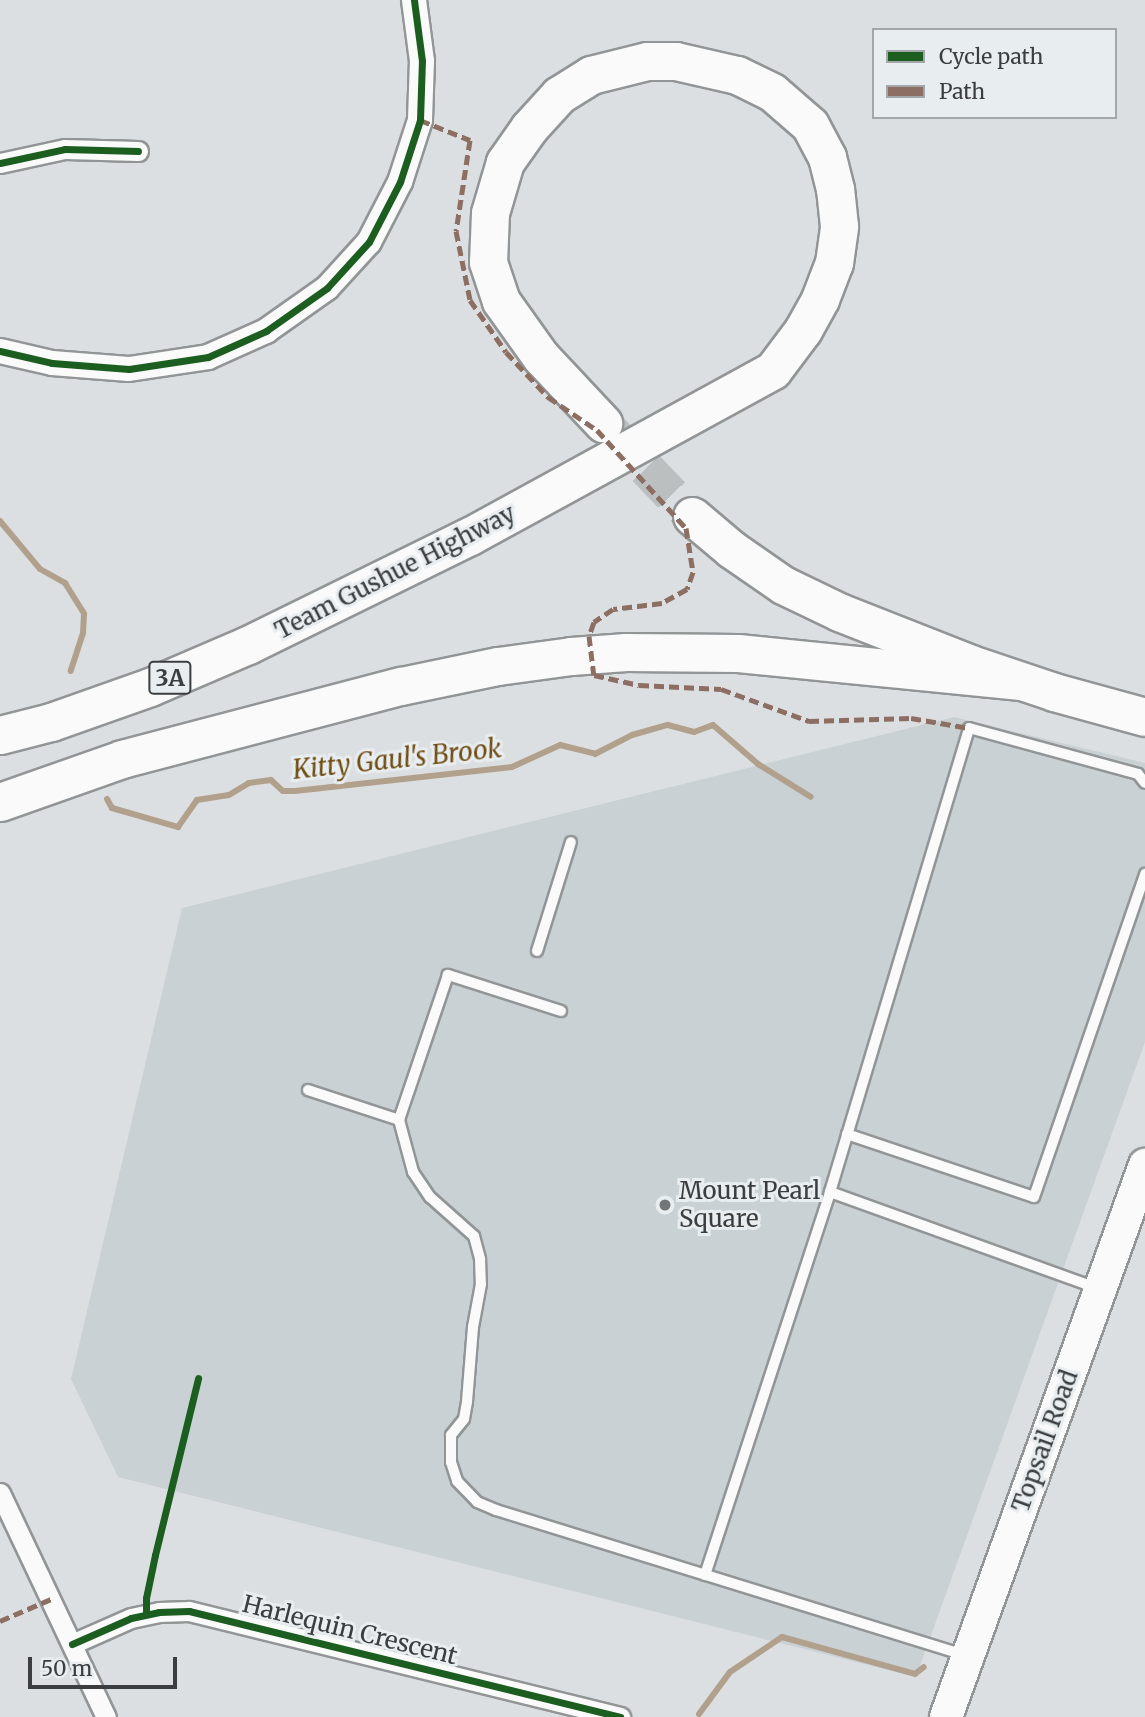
<!DOCTYPE html>
<html>
<head>
<meta charset="utf-8">
<style>
	body { margin:0 }
	#map { position:relative; width:1145px; height:1717px; overflow:hidden; background:#dcdfe1; font-family:Merriweather,serif }
	div>[style] { position:absolute }
	[style*='--x'] { left:calc(var(--x)*1px); top:calc(var(--y)*1px); width:calc(var(--w)*1px); rotate:calc(var(--a)*1deg) }
	.built>* { inset:0; background:#c9d1d4 }
	.stream>* { height:6px; margin:-3px; padding:0 3px; transform-origin:3px; border-radius:3px; background:#b1a18c }
	.motorway-tunnel>* { height:37px; margin-top:-18.5px; transform-origin:0; background:repeating-linear-gradient(90deg,#bcbfc0 0 37px,transparent 0 55px) }
	.roads { filter:drop-shadow(2px 0 #929596) drop-shadow(-2px 0 #929596) drop-shadow(0 2px #929596) drop-shadow(0 -2px #929596) }
	.service>* { height:10px; margin:-5px; padding:0 5px; transform-origin:5px; border-radius:5px; background:#fafafa }
	.minor>* { height:19px; margin:-9.5px; padding:0 9.5px; transform-origin:9.5px; border-radius:9.5px; background:#fafafa }
	.tertiary>* { height:24px; margin:-12px; padding:0 12px; transform-origin:12px; border-radius:12px; background:#fafafa }
	.primary>* { height:32px; margin:-16px; padding:0 16px; transform-origin:16px; border-radius:16px; background:#fafafa }
	.motorway>* { height:37px; margin:-18.5px; padding:0 18.5px; transform-origin:18.5px; border-radius:18.5px; background:#fafafa }
	.quiet>* { height:5px; margin-top:-2.5px; transform-origin:0; background:repeating-linear-gradient(90deg,#8d6e63 0 10px,transparent 0 15px) }
	.cycleway>* { height:7px; margin:-3.5px; padding:0 3.5px; transform-origin:3.5px; border-radius:3.5px; background:#1b5e20 }
	.dots>* { width:19px; height:19px; translate:-50% -50%; box-sizing:border-box; border:4px solid #e8edf0; border-radius:50% }
	span { translate:-50% -50%; white-space:nowrap; text-align:center; line-height:1.15; -webkit-text-stroke:6px #e8edf0; paint-order:stroke }
	.shield-label span { padding:2px 5px; background:#e8edf0; border:2px solid; border-radius:5px; -webkit-text-stroke-width:0 }
	.shield-label { font-size:23px; color:#3b3d3e; font-weight:700 }
	.street-label { font-size:24px; color:#3b3d3e }
	.poi-label { font-size:24px; color:#3b3d3e }
	.left { translate:0 -50%; text-align:left }
	.water-label { font-size:26px; color:#704d14; font-style:italic }
	.legend { position:absolute; left:872px; top:28px; width:245px; height:91px; box-sizing:border-box; background:#e8edf0; border:2px solid #a3a7a9; margin:0; padding:9px 12px; list-style:none; font-size:21px; color:#3b3d3e }
	.legend li { display:flex; align-items:center; gap:14px; height:35px }
	.legend b { width:35px; border:2px solid #a3a7a9 }
	.scale { position:absolute; left:28px; top:1657px; width:149px; height:32px; box-sizing:border-box; border:4px solid #3b3d3e; border-top:0; padding-left:9px; font-size:21px; line-height:24px; white-space:nowrap; color:#3b3d3e; -webkit-text-stroke:5px #e8edf0; paint-order:stroke }
</style>
</head>
<body>
<div id="map">
	<div class="built">
		<div style="clip-path:polygon(954px 717px,1145px 763px,1145px 1042px,916px 1677px,118px 1477px,71px 1379px,182px 908px)"></div>
	</div>
	<div class="stream">
		<div style="--x:0;--y:521;--w:62;--a:50.2"></div>
		<div style="--x:40;--y:569;--w:29;--a:29"></div>
		<div style="--x:65;--y:583;--w:36;--a:58"></div>
		<div style="--x:84;--y:614;--w:19;--a:93"></div>
		<div style="--x:83;--y:633;--w:40;--a:108"></div>
		<div style="--x:107;--y:799;--w:10;--a:61"></div>
		<div style="--x:112;--y:808;--w:69;--a:16.1"></div>
		<div style="--x:178;--y:827;--w:33;--a:-55"></div>
		<div style="--x:197;--y:800;--w:32;--a:-9"></div>
		<div style="--x:229;--y:795;--w:23;--a:-31"></div>
		<div style="--x:249;--y:783;--w:22;--a:-8"></div>
		<div style="--x:271;--y:780;--w:16;--a:43"></div>
		<div style="--x:283;--y:791;--w:12;--a:0"></div>
		<div style="--x:295;--y:791;--w:218;--a:-6.3"></div>
		<div style="--x:512;--y:767;--w:53;--a:-24.6"></div>
		<div style="--x:560;--y:745;--w:36;--a:14"></div>
		<div style="--x:595;--y:754;--w:42;--a:-27.2"></div>
		<div style="--x:632;--y:735;--w:37;--a:-16"></div>
		<div style="--x:668;--y:725;--w:27;--a:15"></div>
		<div style="--x:694;--y:732;--w:20;--a:-20"></div>
		<div style="--x:713;--y:725;--w:60;--a:40.9"></div>
		<div style="--x:758;--y:764;--w:62;--a:31.9"></div>
		<div style="--x:699;--y:1714;--w:52;--a:-53.6"></div>
		<div style="--x:730;--y:1672;--w:63;--a:-33.9"></div>
		<div style="--x:782;--y:1637;--w:138;--a:15.5"></div>
		<div style="--x:915;--y:1674;--w:11;--a:-38"></div>
	</div>
	<div class="motorway-tunnel">
		<div style="--x:608;--y:428;--w:122;--a:46.3"></div>
	</div>
	<div class="roads">
		<div class="service">
			<div style="--x:537;--y:951;--w:114;--a:-72.7"></div>
			<div style="--x:561;--y:1011;--w:119;--a:-162.3"></div>
			<div style="--x:448;--y:975;--w:153;--a:108.7"></div>
			<div style="--x:399;--y:1120;--w:54;--a:74.9"></div>
			<div style="--x:413;--y:1172;--w:30;--a:56"></div>
			<div style="--x:430;--y:1197;--w:59;--a:41.6"></div>
			<div style="--x:474;--y:1236;--w:24;--a:75"></div>
			<div style="--x:480;--y:1259;--w:25;--a:88"></div>
			<div style="--x:481;--y:1284;--w:44;--a:100.5"></div>
			<div style="--x:473;--y:1327;--w:75;--a:94.6"></div>
			<div style="--x:467;--y:1402;--w:17;--a:100"></div>
			<div style="--x:464;--y:1419;--w:21;--a:129"></div>
			<div style="--x:451;--y:1435;--w:27;--a:90"></div>
			<div style="--x:451;--y:1462;--w:20;--a:72"></div>
			<div style="--x:457;--y:1481;--w:29;--a:46"></div>
			<div style="--x:477;--y:1502;--w:21;--a:23"></div>
			<div style="--x:496;--y:1510;--w:491;--a:17.2"></div>
			<div style="--x:308;--y:1090;--w:96;--a:18.2"></div>
			<div style="--x:847;--y:1134;--w:197;--a:18.6"></div>
			<div style="--x:1034;--y:1197;--w:342;--a:-71"></div>
			<div style="--x:830;--y:1192;--w:284;--a:19.8"></div>
			<div style="--x:705;--y:1575;--w:403;--a:-71.9"></div>
			<div style="--x:830;--y:1192;--w:484;--a:-73.3"></div>
			<div style="--x:969;--y:728;--w:175;--a:15.2"></div>
			<div style="--x:1138;--y:774;--w:11;--a:52"></div>
		</div>
		<div class="minor">
			<div style="--x:0;--y:163;--w:66;--a:-12.2"></div>
			<div style="--x:65;--y:149;--w:73;--a:1.6"></div>
			<div style="--x:0;--y:1493;--w:248;--a:64.7"></div>
			<div style="--x:72;--y:1644;--w:64;--a:-23.8"></div>
			<div style="--x:131;--y:1618;--w:29;--a:-12"></div>
			<div style="--x:159;--y:1612;--w:30;--a:-2"></div>
			<div style="--x:189;--y:1611;--w:444;--a:13.8"></div>
		</div>
		<div class="tertiary">
			<div style="--x:0;--y:351;--w:53;--a:13"></div>
			<div style="--x:52;--y:363;--w:77;--a:4.5"></div>
			<div style="--x:129;--y:369;--w:80;--a:-8.6"></div>
			<div style="--x:208;--y:357;--w:64;--a:-24.1"></div>
			<div style="--x:266;--y:331;--w:75;--a:-35.2"></div>
			<div style="--x:327;--y:288;--w:62;--a:-47.6"></div>
			<div style="--x:369;--y:242;--w:68;--a:-62.7"></div>
			<div style="--x:400;--y:182;--w:65;--a:-72.1"></div>
			<div style="--x:420;--y:120;--w:59;--a:-88.1"></div>
			<div style="--x:422;--y:61;--w:62;--a:-97.5"></div>
		</div>
		<div class="primary">
			<div style="--x:946;--y:1717;--w:587;--a:-70.18"></div>
		</div>
		<div class="motorway">
			<div style="--x:692;--y:516;--w:51;--a:40.2"></div>
			<div style="--x:731;--y:549;--w:63;--a:34.7"></div>
			<div style="--x:783;--y:585;--w:62;--a:25.7"></div>
			<div style="--x:839;--y:612;--w:142;--a:21.5"></div>
			<div style="--x:971;--y:664;--w:88;--a:18.6"></div>
			<div style="--x:1054;--y:692;--w:94;--a:15.4"></div>
			<div style="--x:0;--y:735;--w:53;--a:-14.3"></div>
			<div style="--x:51;--y:722;--w:105;--a:-19.5"></div>
			<div style="--x:150;--y:687;--w:107;--a:-23.2"></div>
			<div style="--x:248;--y:645;--w:247;--a:-26.2"></div>
			<div style="--x:470;--y:536;--w:345;--a:-28.7"></div>
			<div style="--x:773;--y:370;--w:50;--a:-53.1"></div>
			<div style="--x:803;--y:330;--w:35;--a:-61"></div>
			<div style="--x:820;--y:299;--w:39;--a:-69"></div>
			<div style="--x:834;--y:263;--w:37;--a:-82"></div>
			<div style="--x:839;--y:226;--w:37;--a:-96"></div>
			<div style="--x:835;--y:189;--w:33;--a:-104"></div>
			<div style="--x:827;--y:157;--w:36;--a:-118"></div>
			<div style="--x:810;--y:125;--w:50;--a:-139"></div>
			<div style="--x:772;--y:92;--w:39;--a:-154"></div>
			<div style="--x:737;--y:75;--w:63;--a:-167.1"></div>
			<div style="--x:676;--y:61;--w:29;--a:180"></div>
			<div style="--x:647;--y:61;--w:58;--a:166"></div>
			<div style="--x:591;--y:75;--w:38;--a:148"></div>
			<div style="--x:559;--y:95;--w:45;--a:132.3"></div>
			<div style="--x:529;--y:128;--w:42;--a:125.2"></div>
			<div style="--x:505;--y:162;--w:53;--a:106.4"></div>
			<div style="--x:490;--y:213;--w:49;--a:92.3"></div>
			<div style="--x:488;--y:262;--w:41;--a:71.6"></div>
			<div style="--x:501;--y:301;--w:69;--a:54.5"></div>
			<div style="--x:541;--y:357;--w:91;--a:46.8"></div>
			<div style="--x:0;--y:802;--w:129;--a:-19.4"></div>
			<div style="--x:122;--y:759;--w:288;--a:-14.7"></div>
			<div style="--x:401;--y:686;--w:99;--a:-11.7"></div>
			<div style="--x:498;--y:666;--w:74;--a:-7.8"></div>
			<div style="--x:571;--y:656;--w:55;--a:-4.2"></div>
			<div style="--x:626;--y:652;--w:112;--a:0.5"></div>
			<div style="--x:738;--y:653;--w:284;--a:5.7"></div>
		</div>
	</div>
	<div class="quiet">
		<div style="--x:420;--y:120;--w:54;--a:21.8"></div>
		<div style="--x:470;--y:140;--w:92;--a:98.7"></div>
		<div style="--x:456;--y:231;--w:70;--a:78.5"></div>
		<div style="--x:470;--y:300;--w:63;--a:55.3"></div>
		<div style="--x:506;--y:352;--w:62;--a:47"></div>
		<div style="--x:548;--y:397;--w:59;--a:34"></div>
		<div style="--x:597;--y:430;--w:132;--a:47.8"></div>
		<div style="--x:686;--y:528;--w:45;--a:81"></div>
		<div style="--x:693;--y:572;--w:18;--a:109"></div>
		<div style="--x:687;--y:589;--w:29;--a:151"></div>
		<div style="--x:662;--y:603;--w:49;--a:173"></div>
		<div style="--x:613;--y:609;--w:23;--a:146"></div>
		<div style="--x:594;--y:622;--w:15;--a:110"></div>
		<div style="--x:589;--y:636;--w:39;--a:83"></div>
		<div style="--x:594;--y:675;--w:46;--a:12.5"></div>
		<div style="--x:639;--y:685;--w:82;--a:2.8"></div>
		<div style="--x:721;--y:689;--w:94;--a:20"></div>
		<div style="--x:809;--y:721;--w:102;--a:-1.7"></div>
		<div style="--x:911;--y:718;--w:59;--a:9.8"></div>
		<div style="--x:0;--y:1621;--w:56;--a:-23.3"></div>
	</div>
	<div class="cycleway">
		<div style="--x:0;--y:163;--w:66;--a:-12.2"></div>
		<div style="--x:65;--y:149;--w:73;--a:1.6"></div>
		<div style="--x:0;--y:351;--w:53;--a:13"></div>
		<div style="--x:52;--y:363;--w:77;--a:4.5"></div>
		<div style="--x:129;--y:369;--w:80;--a:-8.6"></div>
		<div style="--x:208;--y:357;--w:64;--a:-24.1"></div>
		<div style="--x:266;--y:331;--w:75;--a:-35.2"></div>
		<div style="--x:327;--y:288;--w:62;--a:-47.6"></div>
		<div style="--x:369;--y:242;--w:68;--a:-62.7"></div>
		<div style="--x:400;--y:182;--w:65;--a:-72.1"></div>
		<div style="--x:420;--y:120;--w:59;--a:-88.1"></div>
		<div style="--x:422;--y:61;--w:62;--a:-97.5"></div>
		<div style="--x:146;--y:1614;--w:16;--a:-90"></div>
		<div style="--x:146;--y:1598;--w:44;--a:-78.2"></div>
		<div style="--x:155;--y:1555;--w:182;--a:-76.3"></div>
		<div style="--x:72;--y:1644;--w:64;--a:-23.8"></div>
		<div style="--x:131;--y:1618;--w:29;--a:-12"></div>
		<div style="--x:159;--y:1612;--w:30;--a:-2"></div>
		<div style="--x:189;--y:1611;--w:444;--a:13.8"></div>
	</div>
	<div class="dots">
		<div style="left:665px;top:1205px;background:#737677"></div>
	</div>
	<div class="shield-label">
		<span style="left:170px;top:678px">3A</span>
	</div>
	<div class="street-label">
		<span style="left:395px;top:572px;rotate:-27deg">Team Gushue Highway</span>
		<span style="left:1045px;top:1441px;rotate:-70deg">Topsail Road</span>
		<span style="left:350px;top:1630px;rotate:14deg">Harlequin Crescent</span>
	</div>
	<div class="poi-label">
		<span class="left" style="left:679px;top:1205px">Mount Pearl<br>Square</span>
	</div>
	<div class="water-label">
		<span style="left:397px;top:759px;rotate:-6deg">Kitty Gaul's Brook</span>
	</div>
	<ul class="legend">
	<li><b style="height:9px;background:#1b5e20"></b>Cycle path</li>
	<li><b style="height:9px;background:#8d6e63"></b>Path</li>
	</ul>
	<div class="scale">50 m</div>
</div>
</body>
</html>
